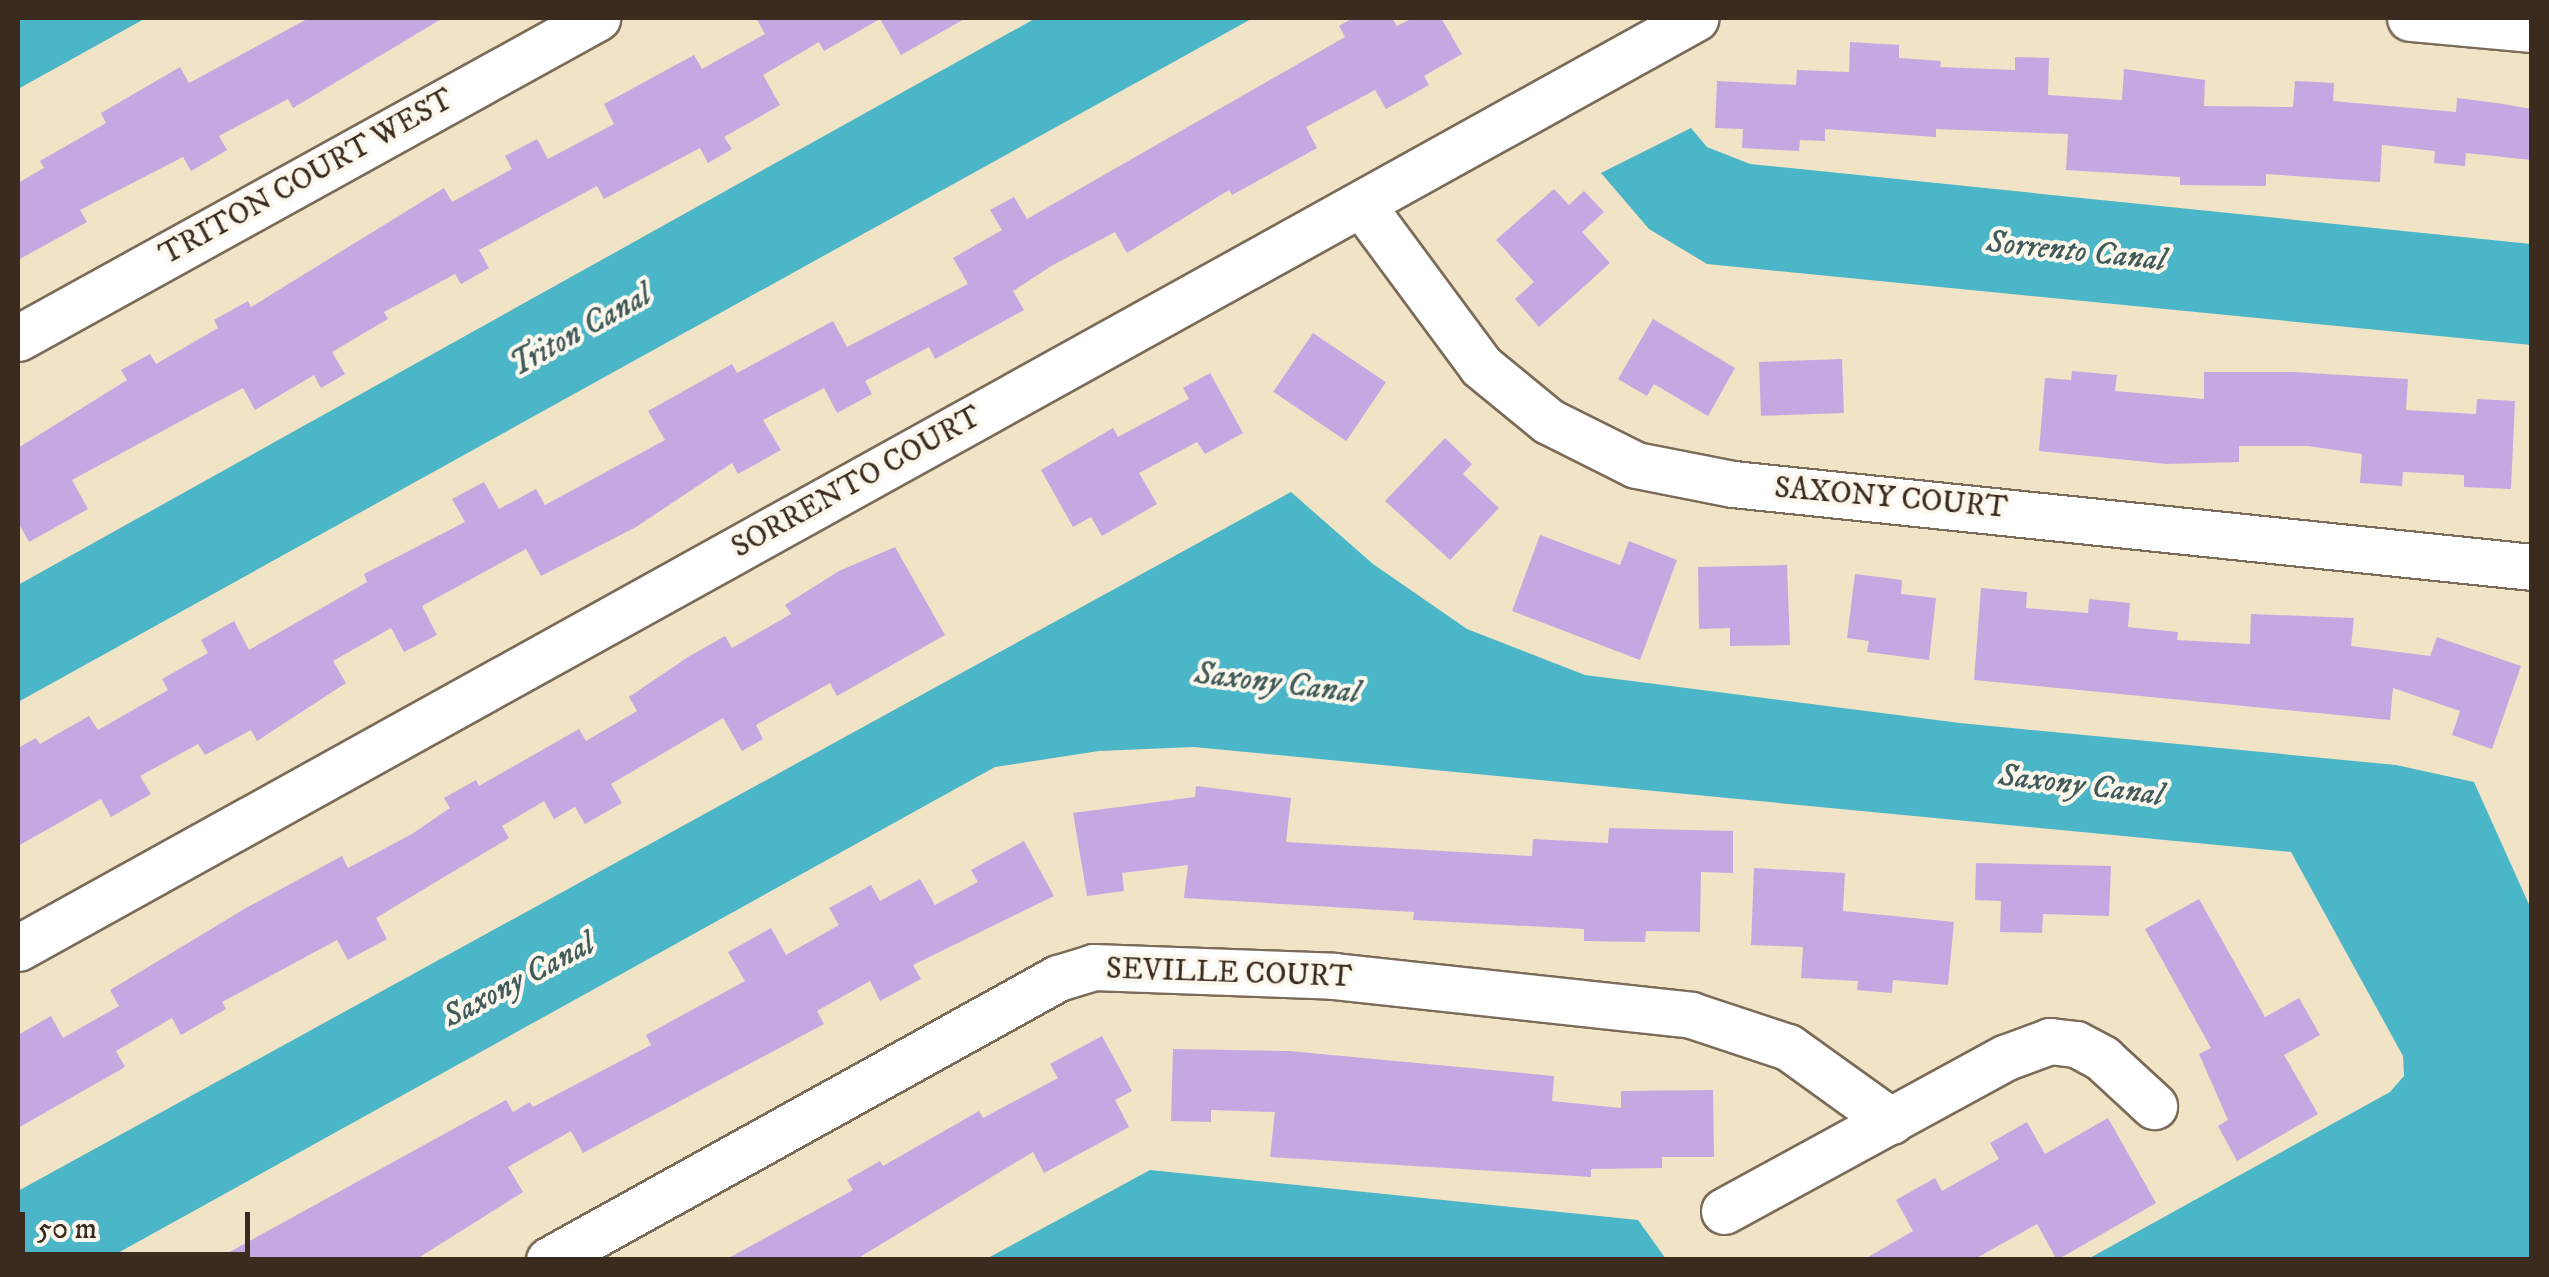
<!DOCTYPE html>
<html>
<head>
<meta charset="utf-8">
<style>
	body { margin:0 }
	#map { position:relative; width:2549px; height:1277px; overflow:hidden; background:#f1e3c6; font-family:"IM FELL DW Pica",serif }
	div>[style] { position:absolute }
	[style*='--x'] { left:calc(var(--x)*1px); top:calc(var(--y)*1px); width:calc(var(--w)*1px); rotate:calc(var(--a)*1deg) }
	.water>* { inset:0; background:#4bb6c8 }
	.building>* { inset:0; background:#c5a8e2; transform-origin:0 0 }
	.roads { filter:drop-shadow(2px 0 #7b6b59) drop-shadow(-2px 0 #7b6b59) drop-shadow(0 2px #7b6b59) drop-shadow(0 -2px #7b6b59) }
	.minor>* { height:45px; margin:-22.5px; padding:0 22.5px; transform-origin:22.5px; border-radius:22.5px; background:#fff }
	span { translate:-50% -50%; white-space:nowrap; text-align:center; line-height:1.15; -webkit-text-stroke:8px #fbf7ec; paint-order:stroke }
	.street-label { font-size:30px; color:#3b2a1e }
	.water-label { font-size:32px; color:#415b5a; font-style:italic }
	.frame { position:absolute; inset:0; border:20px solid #3b2a1e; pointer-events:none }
	.scale { position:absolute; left:20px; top:1212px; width:230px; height:45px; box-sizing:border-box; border:5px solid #3b2a1e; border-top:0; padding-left:12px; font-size:30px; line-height:35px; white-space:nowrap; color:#3b2a1e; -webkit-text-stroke:8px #fbf7ec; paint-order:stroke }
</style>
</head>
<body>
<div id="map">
	<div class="water">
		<div style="clip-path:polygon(18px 18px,146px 18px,18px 89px)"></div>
		<div style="clip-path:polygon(1036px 18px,1253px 18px,18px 702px,18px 585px)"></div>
		<div style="clip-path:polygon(1691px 128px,1707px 147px,1750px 164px,2531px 244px,2531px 345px,1707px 264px,1649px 229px,1601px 173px)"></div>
		<div style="clip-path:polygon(1291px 492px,1373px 564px,1467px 629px,1585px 675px,1960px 723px,2396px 765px,2474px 782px,2531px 909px,2531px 1259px,2088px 1259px,2390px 1092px,2404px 1076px,2403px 1056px,2291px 852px,1194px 747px,1099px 751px,995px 767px,107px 1259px,18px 1259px,18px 1191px)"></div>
		<div style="clip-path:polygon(1150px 1170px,1638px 1220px,1666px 1259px,986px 1259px)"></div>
	</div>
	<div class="building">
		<div style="clip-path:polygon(309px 18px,443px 18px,293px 108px,288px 99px,219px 136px,227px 150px,191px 171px,183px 157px,80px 210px,87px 222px,18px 260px,18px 183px,44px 168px,40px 161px,106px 123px,101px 113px,180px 67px,189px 83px)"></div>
		<div style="clip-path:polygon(756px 18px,966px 18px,901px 55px,880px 19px,824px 51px,819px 42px,763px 75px,780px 105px,724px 137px,732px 149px,708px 163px,700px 148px,604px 199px,597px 186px,479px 250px,489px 268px,461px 284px,455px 274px,384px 312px,388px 319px,332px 352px,345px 374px,321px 388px,314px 375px,255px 410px,243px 388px,205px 408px,72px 480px,88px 509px,29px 542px,18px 522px,18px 448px,127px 380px,121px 370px,150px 354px,156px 364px,218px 328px,214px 320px,248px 301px,251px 307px,444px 188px,452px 202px,512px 169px,505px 156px,537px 139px,548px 159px,614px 124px,604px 104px,694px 55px,702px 69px,765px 34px)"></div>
		<div style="clip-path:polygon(1353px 18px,1392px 18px,1397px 26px,1413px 18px,1441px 18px,1462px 54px,1424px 76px,1429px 85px,1386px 109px,1375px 90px,1306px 127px,1317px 148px,1232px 195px,1229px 190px,1127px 253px,1115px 232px,1053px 265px,1013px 291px,1024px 310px,935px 359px,929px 347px,865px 381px,872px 394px,837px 413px,824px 388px,763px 420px,781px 450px,738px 474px,732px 463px,636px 527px,541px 576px,526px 549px,422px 606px,437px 635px,404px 652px,391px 628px,333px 661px,346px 683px,257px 741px,251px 730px,205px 755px,198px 744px,140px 776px,151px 794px,111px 817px,101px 799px,18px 846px,18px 748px,36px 738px,40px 744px,89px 716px,98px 730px,168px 690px,162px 679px,208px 653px,201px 640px,234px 621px,249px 650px,367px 582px,364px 574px,465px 522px,452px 499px,484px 482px,499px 509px,536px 489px,545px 505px,665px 440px,648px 411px,732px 364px,737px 373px,833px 321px,847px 347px,968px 284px,953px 258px,1002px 230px,990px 210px,1014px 197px,1027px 219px,1345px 37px,1339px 26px)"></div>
		<div style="clip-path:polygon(1850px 42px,1899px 45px,1899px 58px,1941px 61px,1940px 67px,2015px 70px,2015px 57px,2049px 58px,2048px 95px,2122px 100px,2124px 69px,2205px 80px,2204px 106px,2293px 107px,2295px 81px,2334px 83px,2333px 101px,2456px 112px,2457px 98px,2497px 103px,2532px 109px,2532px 160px,2466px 153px,2465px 166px,2434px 163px,2435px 151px,2382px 145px,2380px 182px,2266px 174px,2266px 186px,2180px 185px,2180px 177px,2066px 170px,2068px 134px,1936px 129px,1936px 137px,1825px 129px,1825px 141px,1800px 140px,1799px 151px,1742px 148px,1743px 129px,1715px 128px,1717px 81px,1796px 85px,1797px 70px,1849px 72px)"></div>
		<div style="clip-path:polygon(1554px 189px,1569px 205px,1584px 191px,1604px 212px,1582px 232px,1610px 263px,1539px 327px,1515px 299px,1534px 282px,1496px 240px)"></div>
		<div style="clip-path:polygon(1653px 319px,1735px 368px,1708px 416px,1654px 384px,1647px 396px,1618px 379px)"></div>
		<div style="left:1313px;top:333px;width:88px;height:71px;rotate:34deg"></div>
		<div style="left:1842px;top:359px;width:54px;height:83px;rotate:88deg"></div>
		<div style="clip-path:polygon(2072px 371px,2117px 375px,2115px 391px,2204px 399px,2204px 372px,2294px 372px,2408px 379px,2406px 410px,2476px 414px,2477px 399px,2515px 401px,2511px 489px,2464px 487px,2464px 475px,2403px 472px,2402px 486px,2360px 483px,2362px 454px,2308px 446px,2239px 446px,2239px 462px,2167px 464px,2039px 451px,2045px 378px,2071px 380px)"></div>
		<div style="clip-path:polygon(1210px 373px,1243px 433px,1205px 454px,1197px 442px,1139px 473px,1157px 504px,1102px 536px,1091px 517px,1073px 527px,1041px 470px,1113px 428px,1118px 437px,1189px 399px,1183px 388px)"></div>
		<div style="clip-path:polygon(1445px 438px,1472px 464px,1463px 474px,1499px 508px,1450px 560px,1385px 501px)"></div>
		<div style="clip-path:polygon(1540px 535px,1620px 565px,1629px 541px,1677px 560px,1640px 660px,1512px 611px)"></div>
		<div style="clip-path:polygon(895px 547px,945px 635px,837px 696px,830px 683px,756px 725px,763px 739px,742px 751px,723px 718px,611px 784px,622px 803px,585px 824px,575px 807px,554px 819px,544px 801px,502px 826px,509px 838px,376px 918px,387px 939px,348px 960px,337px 940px,222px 1002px,226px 1009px,181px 1035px,172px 1018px,116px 1051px,125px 1067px,18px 1128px,18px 1035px,51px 1016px,63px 1038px,119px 1006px,110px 990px,246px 908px,342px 856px,348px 868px,412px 834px,450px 808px,444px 798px,476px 780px,479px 786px,579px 729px,586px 741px,637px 711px,629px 697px,688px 657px,725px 636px,732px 648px,791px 614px,785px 605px,839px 571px)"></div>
		<div style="clip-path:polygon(1787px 565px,1790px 645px,1730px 646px,1730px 628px,1699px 629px,1698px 567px)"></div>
		<div style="clip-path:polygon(1855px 574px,1902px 580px,1901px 594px,1936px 598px,1929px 660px,1867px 652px,1869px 641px,1847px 638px)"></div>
		<div style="clip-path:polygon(1981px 588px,2027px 592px,2026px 608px,2088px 613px,2089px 599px,2130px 603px,2128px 627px,2178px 632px,2177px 640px,2250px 644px,2251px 614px,2354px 618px,2351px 646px,2430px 656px,2437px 637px,2521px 666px,2492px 749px,2452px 735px,2460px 711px,2393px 688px,2390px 720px,1974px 680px)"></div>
		<div style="clip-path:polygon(1196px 786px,1291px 798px,1286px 842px,1532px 856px,1533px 839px,1608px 843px,1609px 828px,1733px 831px,1733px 873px,1701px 872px,1700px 932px,1646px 931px,1645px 942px,1584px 941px,1584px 929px,1413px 920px,1414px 912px,1184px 898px,1188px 865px,1122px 873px,1124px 891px,1087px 896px,1073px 813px,1195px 797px)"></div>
		<div style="clip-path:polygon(1024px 841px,1054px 896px,913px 965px,921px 979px,880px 1001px,870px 981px,817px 1011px,824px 1024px,583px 1153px,571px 1131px,508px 1167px,523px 1192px,415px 1260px,215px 1260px,506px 1100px,513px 1112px,530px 1102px,533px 1107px,651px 1045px,646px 1035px,745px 981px,728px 952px,771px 928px,786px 955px,839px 925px,829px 908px,871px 885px,880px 901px,920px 879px,935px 905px,978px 882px,971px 870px)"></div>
		<div style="clip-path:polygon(1976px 863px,2111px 866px,2109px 916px,2043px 914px,2042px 933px,2000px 932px,2001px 901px,1975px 900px)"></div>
		<div style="clip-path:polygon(1754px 868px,1845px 873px,1843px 911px,1954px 922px,1948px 985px,1893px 980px,1892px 993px,1857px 990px,1858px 981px,1801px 978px,1803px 947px,1751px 945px)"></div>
		<div style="clip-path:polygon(2199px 899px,2265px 1017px,2299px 998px,2320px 1035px,2284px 1055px,2318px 1114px,2237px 1161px,2218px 1126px,2228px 1120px,2199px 1054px,2211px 1048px,2145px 929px)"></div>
		<div style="clip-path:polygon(1102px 1036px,1132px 1091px,1115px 1100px,1129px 1127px,1044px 1173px,1033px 1152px,855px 1260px,725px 1260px,853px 1190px,847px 1180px,880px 1161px,883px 1166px,979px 1111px,983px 1118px,1058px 1078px,1050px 1064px)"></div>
		<div style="clip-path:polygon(1173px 1049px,1289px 1051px,1554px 1076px,1552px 1101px,1621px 1108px,1621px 1091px,1713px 1090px,1714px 1157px,1662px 1157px,1662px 1168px,1591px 1169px,1591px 1177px,1270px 1157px,1275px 1112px,1211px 1110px,1211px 1122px,1171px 1121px)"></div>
		<div style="clip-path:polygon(2108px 1118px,2156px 1203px,2057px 1260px,2037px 1224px,1973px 1260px,1863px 1260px,1913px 1231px,1896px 1200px,1935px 1178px,1942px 1191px,1999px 1159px,1990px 1143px,2027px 1122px,2045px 1154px)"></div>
	</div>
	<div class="roads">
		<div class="minor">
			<div style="--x:2410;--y:18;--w:122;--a:5.2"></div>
			<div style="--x:1362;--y:205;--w:200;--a:53.5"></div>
			<div style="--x:1481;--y:366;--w:87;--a:39.4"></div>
			<div style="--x:1548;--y:421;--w:98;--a:26.6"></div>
			<div style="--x:1636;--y:465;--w:99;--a:11.1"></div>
			<div style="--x:1733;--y:484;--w:803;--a:5.93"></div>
			<div style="--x:18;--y:338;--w:662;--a:-28.93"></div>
			<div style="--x:18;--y:948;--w:1918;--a:-29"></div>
			<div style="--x:1724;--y:1211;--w:322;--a:-28.6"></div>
			<div style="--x:2007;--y:1057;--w:46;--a:-20.4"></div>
			<div style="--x:2050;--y:1041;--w:26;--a:7"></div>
			<div style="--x:2076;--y:1044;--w:30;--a:28"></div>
			<div style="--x:2102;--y:1058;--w:71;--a:42.7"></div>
			<div style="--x:549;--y:1260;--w:582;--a:-28.99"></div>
			<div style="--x:1058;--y:978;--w:37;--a:-17"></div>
			<div style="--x:1093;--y:967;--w:241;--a:2.1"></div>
			<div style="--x:1334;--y:976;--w:359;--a:6.2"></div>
			<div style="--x:1691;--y:1015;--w:102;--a:18.3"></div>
			<div style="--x:1788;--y:1047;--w:127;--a:35.7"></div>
		</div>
	</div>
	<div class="street-label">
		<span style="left:307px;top:178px;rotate:-29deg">TRITON COURT WEST</span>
		<span style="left:857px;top:483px;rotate:-29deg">SORRENTO COURT</span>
		<span style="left:1891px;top:499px;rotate:5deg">SAXONY COURT</span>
		<span style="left:1229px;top:974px;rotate:2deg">SEVILLE COURT</span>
	</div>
	<div class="water-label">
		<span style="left:2076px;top:252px;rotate:6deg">Sorrento Canal</span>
		<span style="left:581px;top:331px;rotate:-29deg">Triton Canal</span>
		<span style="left:1277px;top:684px;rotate:7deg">Saxony Canal</span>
		<span style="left:2081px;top:786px;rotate:7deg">Saxony Canal</span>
		<span style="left:519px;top:981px;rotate:-28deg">Saxony Canal</span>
	</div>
	<div class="frame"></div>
	<div class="scale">50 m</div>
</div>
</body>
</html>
